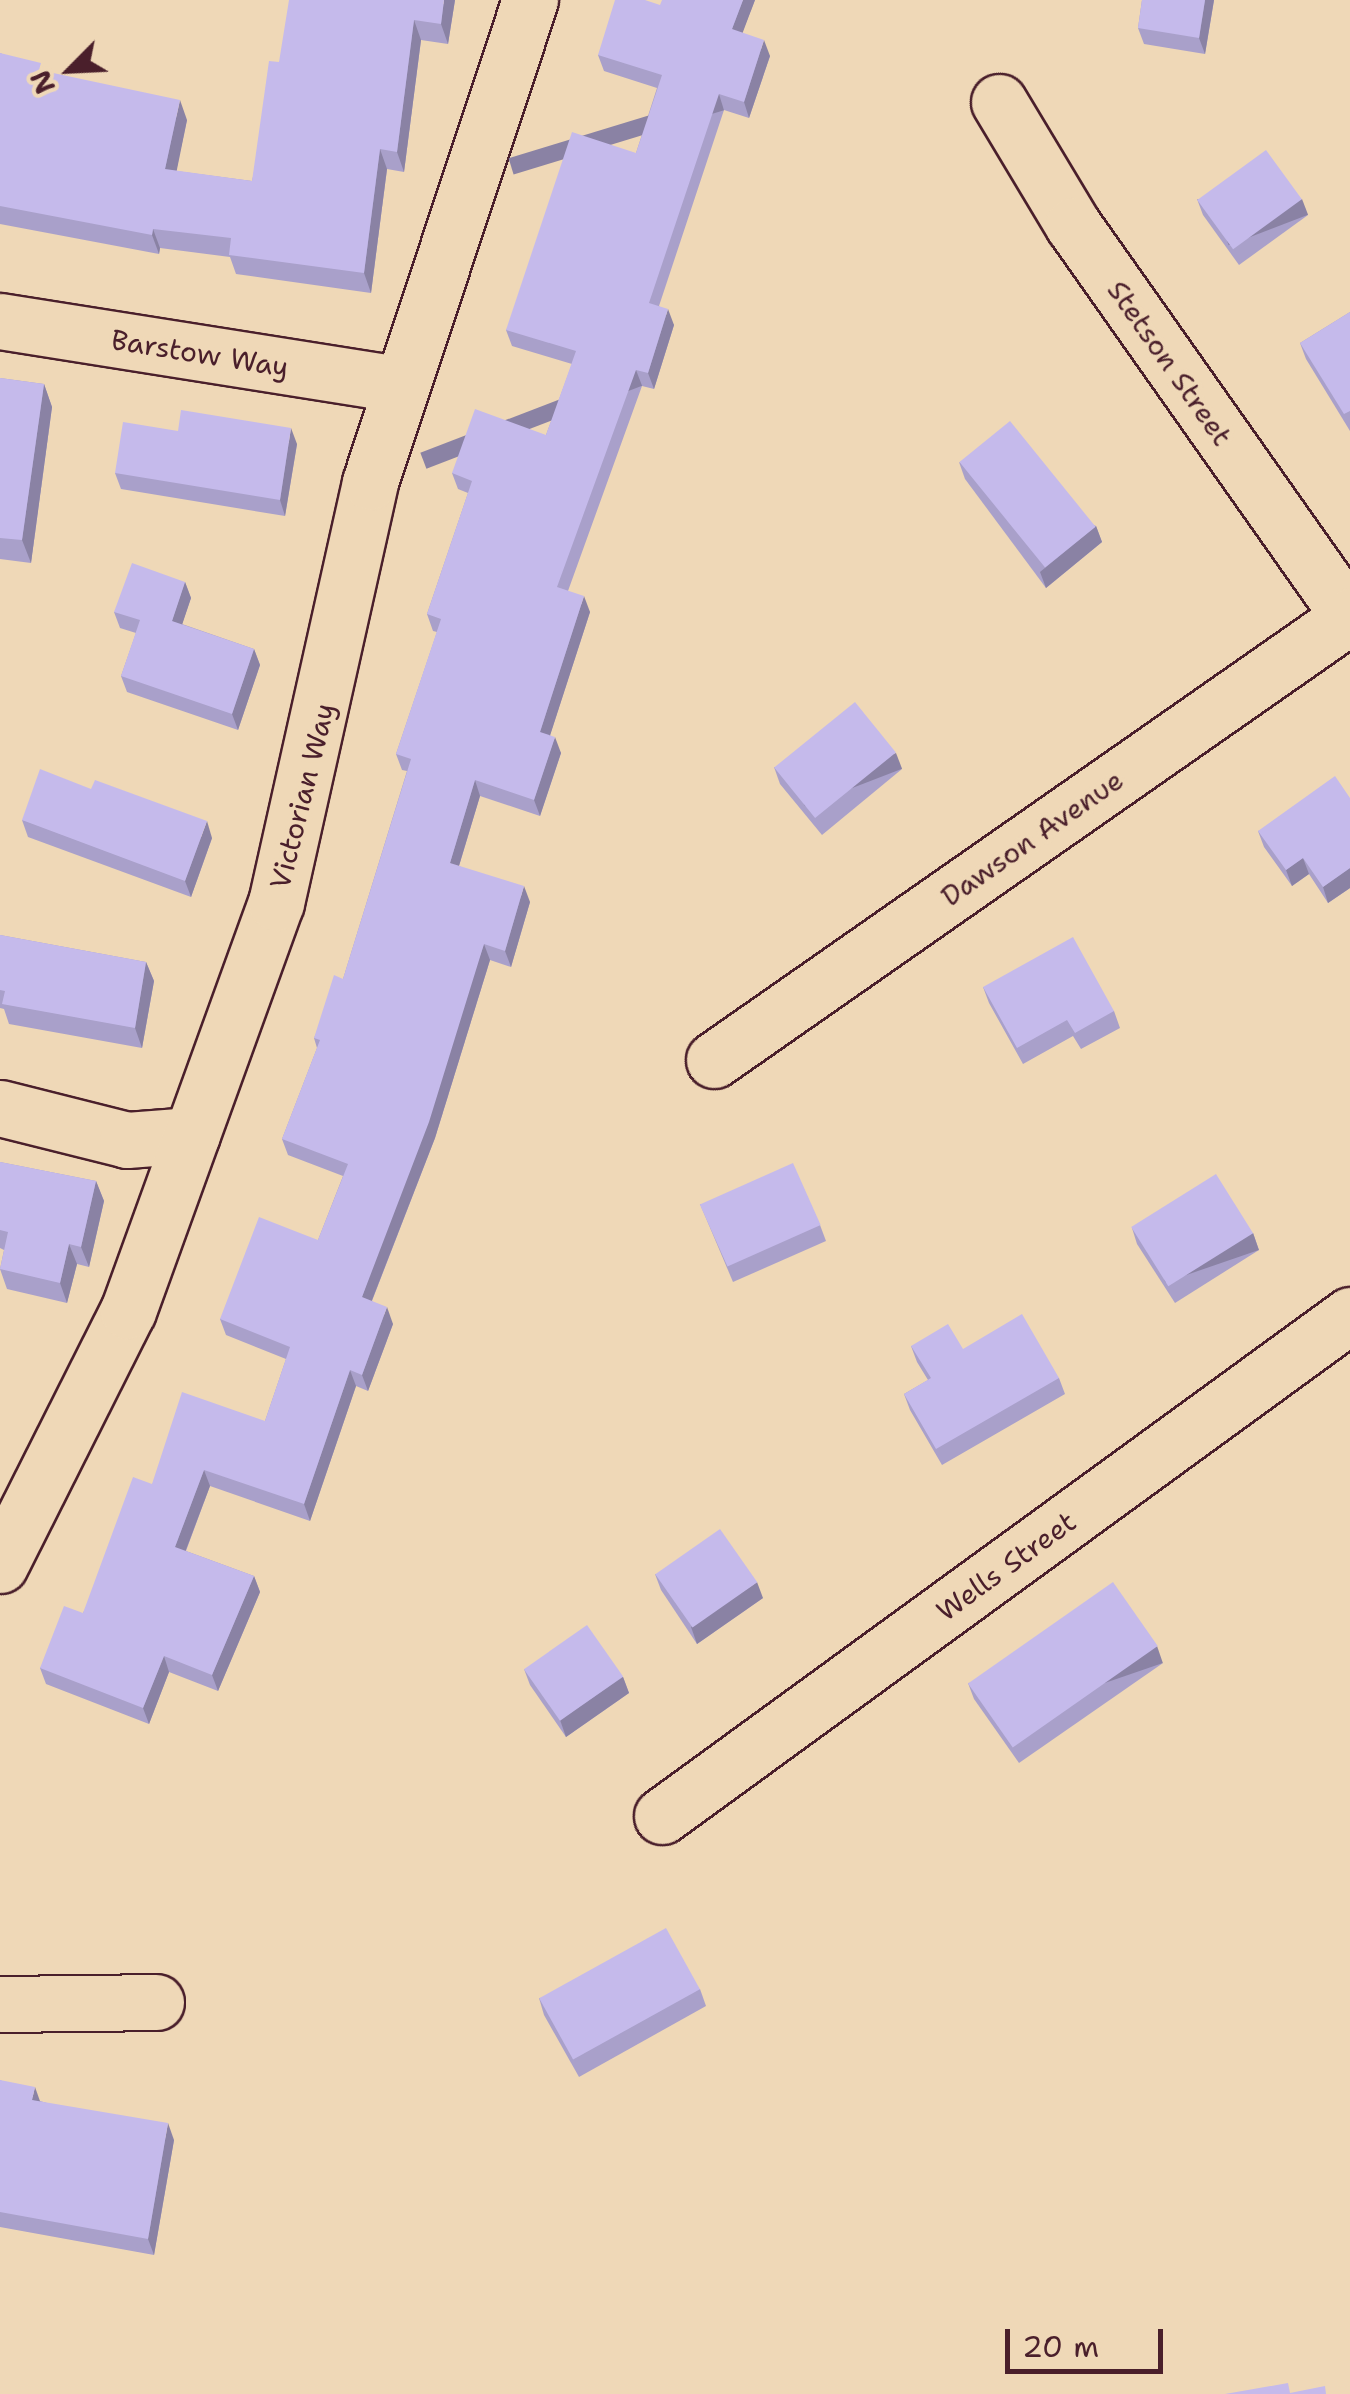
<!DOCTYPE html>
<html>
<head>
<meta charset="utf-8">
<style>
	body { margin:0 }
	#map { position:relative; width:1350px; height:2394px; overflow:hidden; background:#efd8b7; font-family:"Shantell Sans",sans-serif }
	div>[style] { position:absolute }
	[style*='--x'] { left:calc(var(--x)*1px); top:calc(var(--y)*1px); width:calc(var(--w)*1px); rotate:calc(var(--a)*1deg) }
	.roads { filter:drop-shadow(2px 0 #4a1f2b) drop-shadow(-2px 0 #4a1f2b) drop-shadow(0 2px #4a1f2b) drop-shadow(0 -2px #4a1f2b) }
	.minor>* { height:55px; margin:-27.5px; padding:0 27.5px; transform-origin:27.5px; border-radius:27.5px; background:#efd8b7 }
	.wall>* { inset:0; background:#a9a0ca }
	.shaded-wall>* { inset:0; background:#8a82a4; transform-origin:0 0 }
	.building>* { inset:0; background:#c5baeb; transform-origin:0 0 }
	span { translate:-50% -50%; white-space:nowrap; text-align:center; line-height:1.15; -webkit-text-stroke:9px #efd8b7; paint-order:stroke }
	.street-label { font-size:28px; color:#4a1f2b }
	.north { position:absolute; left:20px; top:20px; width:100px; height:100px; -webkit-text-stroke:8px #efd8b7; paint-order:stroke; rotate:246deg; font-size:28px; font-weight:700; line-height:40px; text-align:center; color:#4a1f2b }
	.north::after { content:''; display:block; margin:auto; width:35px; height:45px; background:#4a1f2b; clip-path:polygon(50% 0,100% 100%,50% 72%,0 100%) }
	.scale { position:absolute; left:1005px; top:2329px; width:158px; height:45px; box-sizing:border-box; border:5px solid #4a1f2b; border-top:0; padding-left:12px; font-size:30px; line-height:35px; white-space:nowrap; color:#4a1f2b; -webkit-text-stroke:8px #efd8b7; paint-order:stroke }
</style>
</head>
<body>
<div id="map">
	<div class="roads">
		<div class="minor">
			<div style="--x:999;--y:102;--w:144;--a:59"></div>
			<div style="--x:1073;--y:225;--w:481;--a:54.8"></div>
			<div style="--x:0;--y:321;--w:404;--a:9"></div>
			<div style="--x:714;--y:1060;--w:776;--a:-34.92"></div>
			<div style="--x:0;--y:1108;--w:131;--a:14.1"></div>
			<div style="--x:127;--y:1140;--w:65;--a:-4.4"></div>
			<div style="--x:0;--y:1565;--w:284;--a:-63.3"></div>
			<div style="--x:128;--y:1311;--w:434;--a:-70.1"></div>
			<div style="--x:276;--y:903;--w:431;--a:-77.4"></div>
			<div style="--x:370;--y:482;--w:508;--a:-71.64"></div>
			<div style="--x:662;--y:1816;--w:851;--a:-36.06"></div>
			<div style="--x:0;--y:2004;--w:156;--a:-0.7"></div>
		</div>
	</div>
	<div class="wall">
		<div style="clip-path:polygon(455px 0,448px 44px,421px 40px,404px 172px,387px 169px,371px 293px,236px 274px,230px 257px,160px 248px,159px 254px,0 224px,0 53px,44px 72px,187px 120px,176px 171px,252px 181px,279px 62px)"></div>
		<div style="clip-path:polygon(755px 0,742px 33px,770px 56px,749px 118px,724px 110px,659px 306px,674px 325px,654px 389px,642px 386px,568px 591px,590px 612px,550px 735px,561px 753px,540px 816px,480px 796px,459px 866px,530px 902px,511px 967px,490px 960px,435px 1138px,372px 1301px,393px 1324px,368px 1391px,356px 1386px,310px 1521px,210px 1486px,186px 1551px,254px 1576px,260px 1592px,218px 1691px,169px 1672px,149px 1724px,46px 1684px,40px 1668px,83px 1613px,152px 1484px,265px 1421px,286px 1359px,226px 1335px,220px 1319px,318px 1240px,343px 1176px,288px 1155px,282px 1139px,317px 1048px,314px 1038px,343px 979px,407px 771px,402px 770px,396px 754px,437px 632px,433px 631px,427px 614px,468px 493px,458px 489px,452px 473px,546px 435px,572px 364px,512px 346px,506px 330px,636px 153px,657px 88px,604px 71px,598px 55px,660px 5px)"></div>
		<div style="clip-path:polygon(1142px 0,1214px 0,1205px 54px,1144px 44px,1138px 28px)"></div>
		<div style="clip-path:polygon(1197px 199px,1308px 215px,1239px 265px,1203px 215px)"></div>
		<div style="clip-path:polygon(1350px 312px,1350px 431px,1306px 359px,1300px 343px)"></div>
		<div style="clip-path:polygon(0 378px,44px 384px,52px 407px,31px 563px,0 559px)"></div>
		<div style="clip-path:polygon(178px 431px,297px 444px,285px 516px,121px 489px,115px 473px)"></div>
		<div style="clip-path:polygon(959px 462px,1096px 526px,1102px 542px,1046px 588px,965px 479px)"></div>
		<div style="clip-path:polygon(185px 582px,191px 598px,182px 624px,254px 649px,260px 665px,238px 730px,127px 692px,121px 676px,136px 633px,120px 628px,114px 612px)"></div>
		<div style="clip-path:polygon(774px 767px,902px 769px,822px 835px,780px 784px)"></div>
		<div style="clip-path:polygon(1350px 798px,1350px 888px,1328px 903px,1309px 874px,1292px 886px,1264px 847px,1258px 831px)"></div>
		<div style="clip-path:polygon(22px 820px,212px 838px,191px 897px,28px 837px)"></div>
		<div style="clip-path:polygon(0 935px,146px 962px,154px 981px,142px 1048px,9px 1024px,4px 1009px,0 1008px)"></div>
		<div style="clip-path:polygon(983px 987px,1114px 1011px,1120px 1028px,1081px 1049px,1073px 1036px,1023px 1064px,989px 1003px)"></div>
		<div style="clip-path:polygon(0 1162px,96px 1181px,104px 1201px,89px 1267px,77px 1264px,67px 1303px,7px 1289px,0 1269px,4px 1250px,0 1248px)"></div>
		<div style="clip-path:polygon(700px 1204px,820px 1225px,826px 1241px,733px 1282px)"></div>
		<div style="clip-path:polygon(1132px 1228px,1253px 1233px,1259px 1250px,1175px 1303px,1137px 1244px)"></div>
		<div style="clip-path:polygon(911px 1346px,963px 1349px,1059px 1378px,1065px 1394px,942px 1465px,910px 1410px,904px 1394px,928px 1380px,917px 1362px)"></div>
		<div style="clip-path:polygon(655px 1574px,763px 1598px,697px 1644px,661px 1590px)"></div>
		<div style="clip-path:polygon(1163px 1663px,1019px 1763px,974px 1699px,968px 1683px)"></div>
		<div style="clip-path:polygon(524px 1669px,623px 1677px,629px 1693px,566px 1737px,530px 1685px)"></div>
		<div style="clip-path:polygon(700px 1989px,706px 2006px,579px 2077px,544px 2015px,539px 1998px)"></div>
		<div style="clip-path:polygon(0 2080px,40px 2101px,174px 2140px,154px 2255px,0 2227px)"></div>
	</div>
	<div class="shaded-wall">
		<div style="clip-path:polygon(444px 0,455px 0,448px 44px,441px 24px)"></div>
		<div style="clip-path:polygon(743px 0,755px 0,738px 45px,732px 29px)"></div>
		<div style="clip-path:polygon(1205px 0,1214px 0,1205px 54px,1199px 38px)"></div>
		<div style="clip-path:polygon(414px 20px,421px 40px,404px 172px,397px 152px)"></div>
		<div style="clip-path:polygon(764px 40px,770px 56px,749px 118px,744px 102px)"></div>
		<div style="left:719px;top:94px;width:17px;height:220px;rotate:73deg"></div>
		<div style="clip-path:polygon(180px 100px,187px 120px,173px 189px,165px 169px)"></div>
		<div style="clip-path:polygon(380px 149px,387px 169px,371px 293px,364px 273px)"></div>
		<div style="left:1302px;top:199px;width:17px;height:85px;rotate:69deg"></div>
		<div style="clip-path:polygon(153px 229px,160px 248px,159px 254px,152px 235px)"></div>
		<div style="clip-path:polygon(668px 309px,674px 325px,654px 389px,648px 373px)"></div>
		<div style="left:636px;top:370px;width:17px;height:231px;rotate:69deg"></div>
		<div style="clip-path:polygon(44px 384px,52px 407px,31px 563px,22px 540px)"></div>
		<div style="clip-path:polygon(291px 428px,297px 444px,285px 516px,280px 500px)"></div>
		<div style="clip-path:polygon(1096px 526px,1102px 542px,1046px 588px,1040px 572px)"></div>
		<div style="clip-path:polygon(185px 582px,191px 598px,178px 637px,172px 621px)"></div>
		<div style="clip-path:polygon(584px 596px,590px 612px,546px 748px,540px 732px)"></div>
		<div style="clip-path:polygon(254px 649px,260px 665px,238px 730px,232px 714px)"></div>
		<div style="clip-path:polygon(555px 737px,561px 753px,540px 816px,534px 800px)"></div>
		<div style="left:896px;top:753px;width:17px;height:104px;rotate:69deg"></div>
		<div style="clip-path:polygon(475px 780px,480px 796px,455px 879px,450px 863px)"></div>
		<div style="clip-path:polygon(207px 821px,212px 838px,191px 897px,185px 881px)"></div>
		<div style="clip-path:polygon(1303px 858px,1309px 874px,1292px 886px,1286px 870px)"></div>
		<div style="clip-path:polygon(1350px 868px,1350px 888px,1328px 903px,1323px 887px)"></div>
		<div style="clip-path:polygon(524px 886px,530px 902px,511px 967px,505px 951px)"></div>
		<div style="clip-path:polygon(484px 944px,490px 960px,435px 1138px,367px 1313px,362px 1297px)"></div>
		<div style="clip-path:polygon(146px 962px,154px 981px,142px 1048px,135px 1028px)"></div>
		<div style="clip-path:polygon(96px 1181px,104px 1201px,89px 1267px,81px 1247px)"></div>
		<div style="left:1253px;top:1233px;width:18px;height:99px;rotate:71deg"></div>
		<div style="clip-path:polygon(69px 1244px,77px 1264px,67px 1303px,60px 1283px)"></div>
		<div style="clip-path:polygon(387px 1307px,393px 1324px,368px 1391px,362px 1375px)"></div>
		<div style="clip-path:polygon(350px 1370px,356px 1386px,310px 1521px,304px 1504px)"></div>
		<div style="clip-path:polygon(204px 1470px,210px 1486px,181px 1563px,175px 1547px)"></div>
		<div style="clip-path:polygon(254px 1576px,260px 1592px,218px 1691px,212px 1675px)"></div>
		<div style="clip-path:polygon(757px 1582px,763px 1598px,697px 1644px,691px 1627px)"></div>
		<div style="left:1157px;top:1646px;width:18px;height:176px;rotate:71deg"></div>
		<div style="clip-path:polygon(164px 1656px,169px 1672px,149px 1724px,143px 1708px)"></div>
		<div style="clip-path:polygon(623px 1677px,629px 1693px,566px 1737px,560px 1720px)"></div>
		<div style="clip-path:polygon(35px 2087px,41px 2104px,32px 2100px)"></div>
		<div style="clip-path:polygon(168px 2123px,174px 2140px,154px 2255px,148px 2239px)"></div>
	</div>
	<div class="building">
		<div style="clip-path:polygon(289px 0,444px 0,441px 24px,414px 20px,397px 152px,380px 149px,364px 273px,229px 255px,231px 238px,153px 229px,152px 235px,0 206px,0 53px,41px 63px,39px 70px,180px 100px,165px 169px,252px 181px,269px 61px,279px 62px)"></div>
		<div style="clip-path:polygon(615px 0,645px 0,660px 5px,662px 0,743px 0,732px 29px,764px 40px,744px 102px,719px 94px,649px 303px,668px 309px,648px 373px,636px 370px,557px 587px,584px 596px,540px 732px,555px 737px,534px 800px,475px 780px,450px 863px,524px 886px,505px 951px,484px 944px,429px 1122px,362px 1297px,387px 1307px,362px 1375px,350px 1370px,304px 1504px,204px 1470px,175px 1547px,254px 1576px,212px 1675px,164px 1656px,143px 1708px,40px 1668px,64px 1606px,83px 1613px,133px 1477px,152px 1484px,182px 1392px,265px 1421px,290px 1347px,220px 1319px,259px 1217px,318px 1240px,348px 1164px,282px 1139px,320px 1040px,314px 1038px,334px 975px,343px 979px,411px 759px,396px 754px,441px 619px,427px 614px,472px 481px,452px 473px,475px 409px,546px 435px,576px 351px,506px 330px,572px 132px,636px 153px,662px 75px,598px 55px)"></div>
		<div style="clip-path:polygon(1142px 0,1205px 0,1199px 38px,1138px 28px)"></div>
		<div style="left:1266px;top:150px;width:61px;height:85px;rotate:54deg"></div>
		<div style="clip-path:polygon(1350px 312px,1350px 411px,1344px 414px,1300px 343px)"></div>
		<div style="clip-path:polygon(0 378px,44px 384px,22px 540px,0 538px)"></div>
		<div style="clip-path:polygon(181px 410px,291px 428px,280px 500px,115px 473px,123px 422px,178px 431px)"></div>
		<div style="left:1010px;top:421px;width:136px;height:65px;rotate:51deg"></div>
		<div style="clip-path:polygon(132px 563px,185px 582px,172px 621px,254px 649px,232px 714px,121px 676px,140px 620px,114px 612px)"></div>
		<div style="left:855px;top:702px;width:65px;height:104px;rotate:51deg"></div>
		<div style="clip-path:polygon(40px 769px,91px 789px,95px 780px,207px 821px,185px 881px,22px 820px)"></div>
		<div style="clip-path:polygon(1335px 776px,1350px 798px,1350px 868px,1323px 887px,1303px 858px,1286px 870px,1258px 831px)"></div>
		<div style="clip-path:polygon(0 935px,146px 962px,135px 1028px,2px 1004px,5px 991px,0 990px)"></div>
		<div style="clip-path:polygon(1073px 937px,1114px 1011px,1075px 1033px,1067px 1020px,1017px 1048px,983px 987px)"></div>
		<div style="clip-path:polygon(0 1162px,96px 1181px,81px 1247px,69px 1244px,60px 1283px,0 1269px,8px 1232px,0 1230px)"></div>
		<div style="left:793px;top:1163px;width:68px;height:102px;rotate:66deg"></div>
		<div style="left:1216px;top:1174px;width:70px;height:100px;rotate:58deg"></div>
		<div style="clip-path:polygon(1022px 1314px,1059px 1378px,936px 1449px,904px 1394px,931px 1378px,911px 1346px,948px 1324px,963px 1349px)"></div>
		<div style="left:720px;top:1529px;width:65px;height:79px;rotate:55deg"></div>
		<div style="left:1113px;top:1582px;width:78px;height:177px;rotate:55deg"></div>
		<div style="left:587px;top:1625px;width:63px;height:77px;rotate:55deg"></div>
		<div style="left:666px;top:1928px;width:70px;height:145px;rotate:61deg"></div>
		<div style="clip-path:polygon(0 2080px,35px 2087px,32px 2100px,168px 2123px,148px 2239px,0 2212px)"></div>
		<div style="clip-path:polygon(1288px 2383px,1290px 2393px,1325px 2386px,1326px 2394px,1225px 2394px)"></div>
	</div>
	<div class="street-label">
		<span style="left:200px;top:353px;rotate:9deg">Barstow Way</span>
		<span style="left:1170px;top:363px;rotate:55deg">Stetson Street</span>
		<span style="left:302px;top:796px;rotate:-76deg">Victorian Way</span>
		<span style="left:1032px;top:838px;rotate:-35deg">Dawson Avenue</span>
		<span style="left:1006px;top:1566px;rotate:-36deg">Wells Street</span>
	</div>
	<div class="north">N</div>
	<div class="scale">20 m</div>
</div>
</body>
</html>
